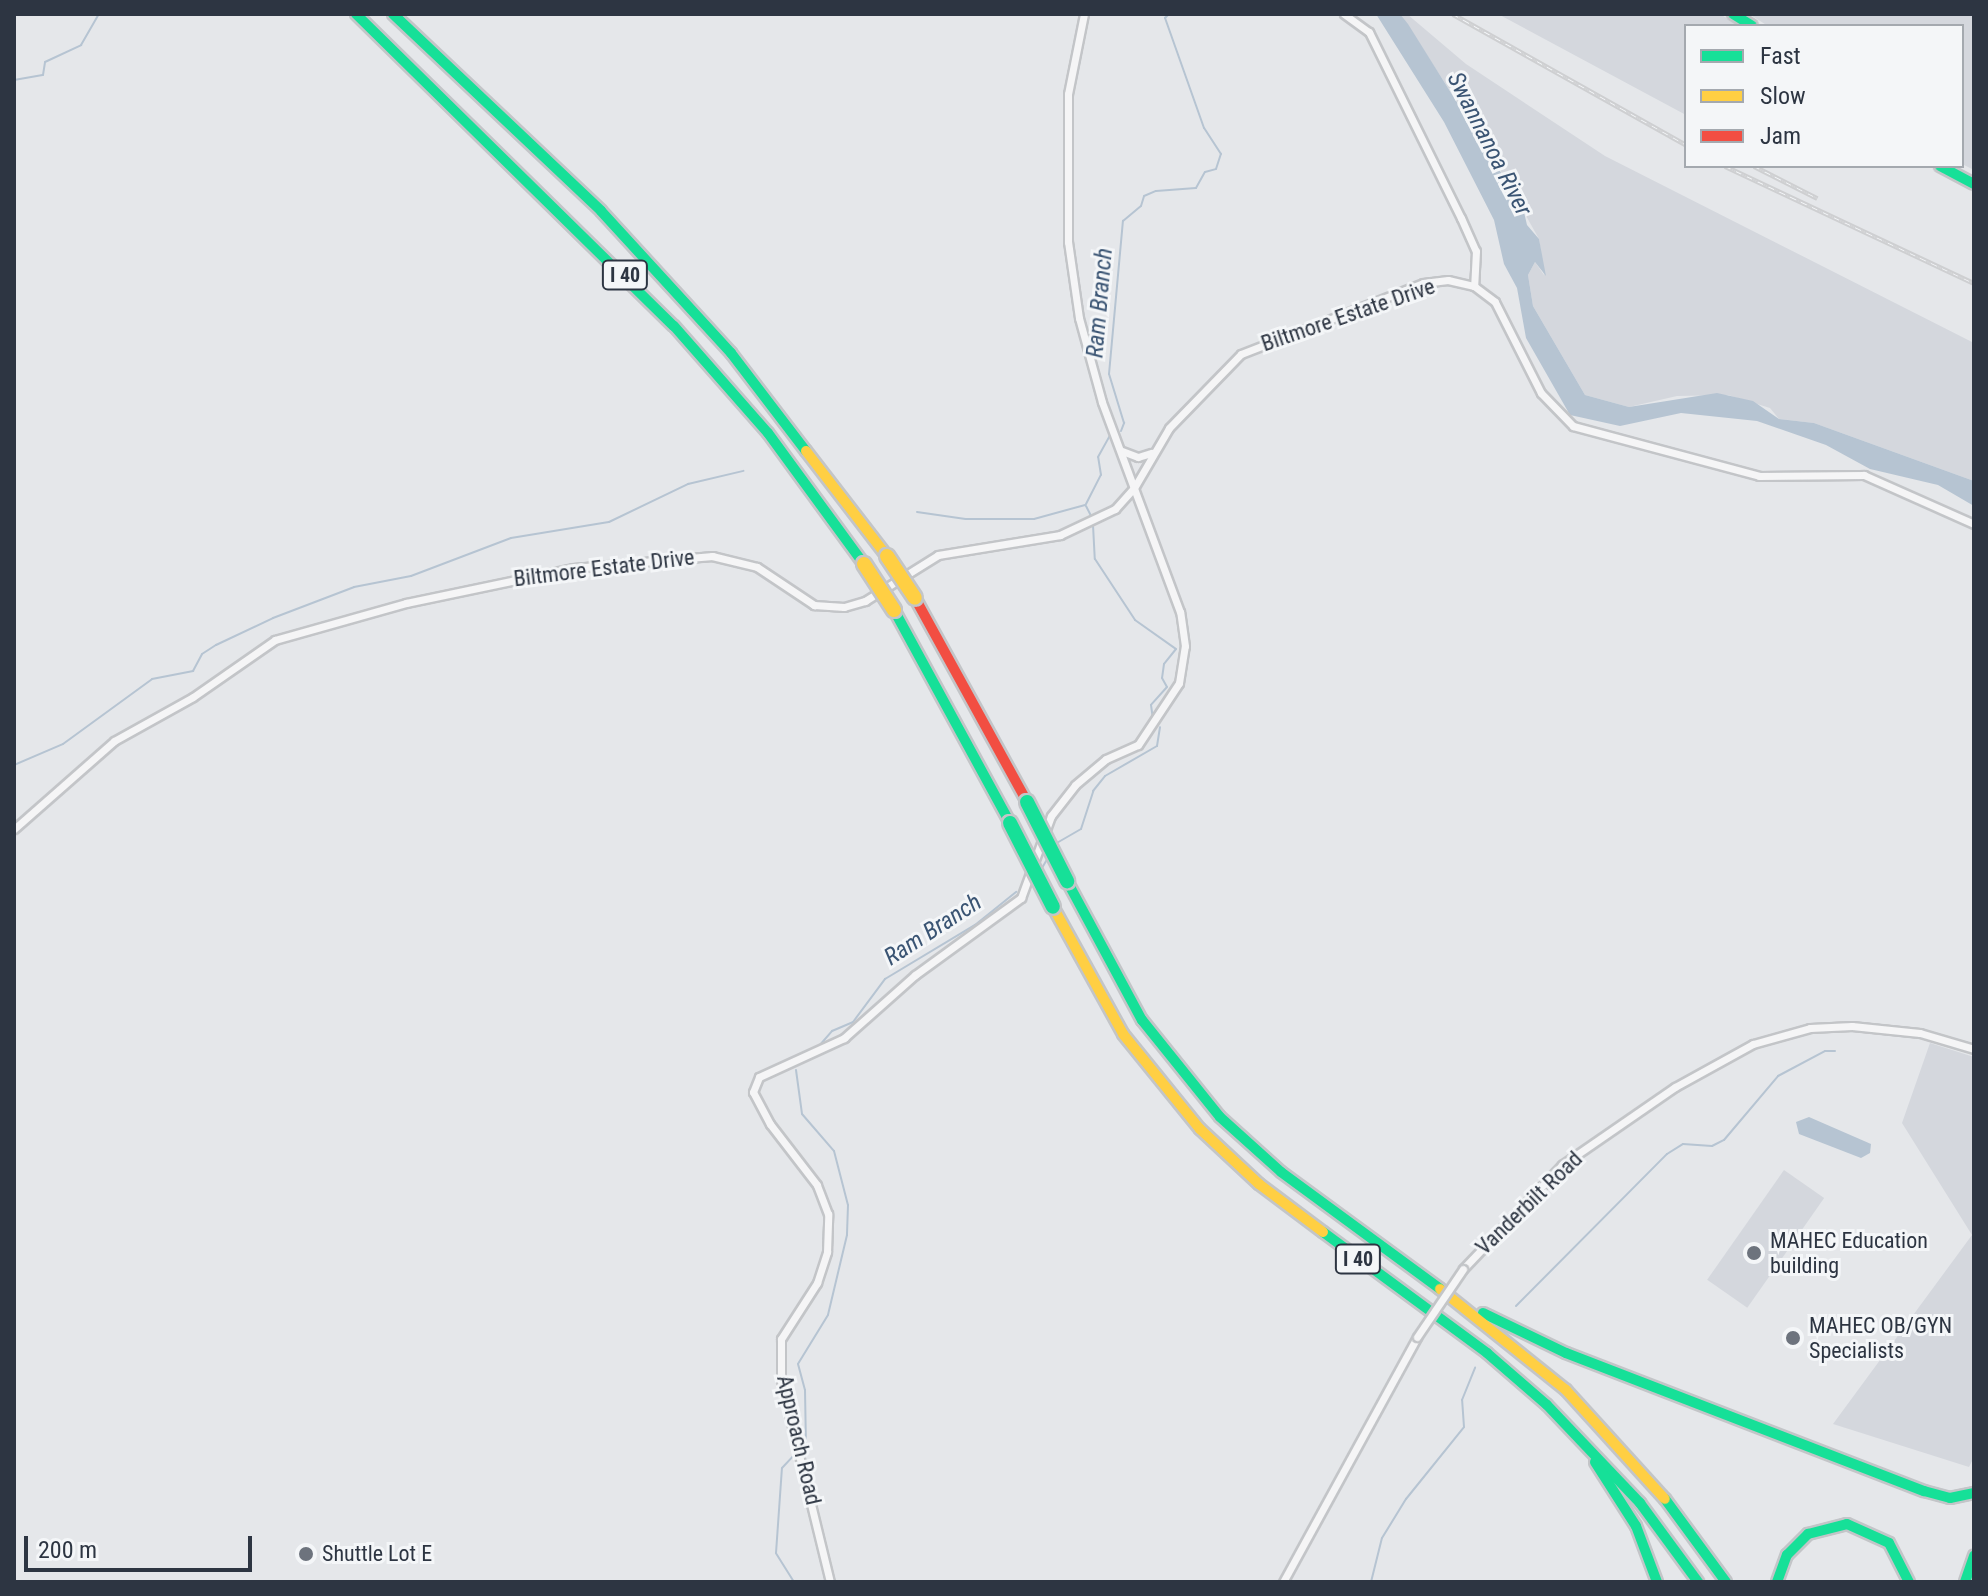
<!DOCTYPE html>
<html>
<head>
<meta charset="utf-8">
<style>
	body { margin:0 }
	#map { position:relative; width:1988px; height:1596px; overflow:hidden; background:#e5e7ea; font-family:"Roboto Condensed",sans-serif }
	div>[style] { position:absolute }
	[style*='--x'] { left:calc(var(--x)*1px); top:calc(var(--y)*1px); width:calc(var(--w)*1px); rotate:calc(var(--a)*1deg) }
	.built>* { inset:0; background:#d4d7dd; transform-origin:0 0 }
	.water>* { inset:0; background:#b6c4d2 }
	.stream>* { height:2px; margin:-1px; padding:0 1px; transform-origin:1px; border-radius:1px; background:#b6c4d2 }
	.roads { filter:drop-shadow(2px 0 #c3c5c8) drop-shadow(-2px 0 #c3c5c8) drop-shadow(0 2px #c3c5c8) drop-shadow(0 -2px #c3c5c8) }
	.street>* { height:7px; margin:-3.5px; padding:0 3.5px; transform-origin:3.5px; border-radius:3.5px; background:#f5f5f6 }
	.fast>* { height:10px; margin:-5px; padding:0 5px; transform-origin:5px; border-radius:5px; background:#16e098 }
	.slow>* { height:10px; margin:-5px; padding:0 5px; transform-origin:5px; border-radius:5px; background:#ffcf43 }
	.jam>* { height:10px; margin:-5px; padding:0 5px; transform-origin:5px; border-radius:5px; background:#f24e42 }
	.rail>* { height:5px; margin-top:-2.5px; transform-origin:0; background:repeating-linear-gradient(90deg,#f4f6f8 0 6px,#cecfd1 0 12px); box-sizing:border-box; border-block:2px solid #cecfd1 }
	.bridges { filter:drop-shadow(2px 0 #c3c5c8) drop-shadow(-2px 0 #c3c5c8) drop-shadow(0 2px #c3c5c8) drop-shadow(0 -2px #c3c5c8) }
	.street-bridge>* { height:7px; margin:-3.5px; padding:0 3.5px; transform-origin:3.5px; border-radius:3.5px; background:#f5f5f6 }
	.fast-bridge>* { height:14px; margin:-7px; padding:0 7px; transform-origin:7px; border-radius:7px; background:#16e098 }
	.slow-bridge>* { height:14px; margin:-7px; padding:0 7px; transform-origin:7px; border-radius:7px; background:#ffcf43 }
	.dots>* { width:22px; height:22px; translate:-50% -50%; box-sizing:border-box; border:4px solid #f4f6f8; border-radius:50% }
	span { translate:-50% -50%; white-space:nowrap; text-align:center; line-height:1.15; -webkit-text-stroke:6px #f4f6f8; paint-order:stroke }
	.shield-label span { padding:2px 6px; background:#f4f6f8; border:2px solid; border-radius:6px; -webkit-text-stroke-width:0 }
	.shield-label { font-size:20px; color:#2d3542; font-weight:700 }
	.street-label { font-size:22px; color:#2d3542 }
	.poi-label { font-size:22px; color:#2d3542 }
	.left { translate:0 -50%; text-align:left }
	.water-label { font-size:24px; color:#3a5473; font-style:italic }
	.frame { position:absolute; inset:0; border:16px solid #2d3542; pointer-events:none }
	.legend { position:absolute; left:1684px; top:24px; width:280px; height:144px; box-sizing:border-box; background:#f4f6f8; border:2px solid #a4a9af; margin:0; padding:10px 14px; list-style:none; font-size:24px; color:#2d3542 }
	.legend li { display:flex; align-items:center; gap:16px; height:40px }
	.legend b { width:40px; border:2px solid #a4a9af }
	.scale { position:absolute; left:24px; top:1536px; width:228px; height:36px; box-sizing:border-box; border:4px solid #2d3542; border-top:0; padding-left:10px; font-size:24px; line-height:28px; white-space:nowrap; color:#2d3542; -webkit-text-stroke:6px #f4f6f8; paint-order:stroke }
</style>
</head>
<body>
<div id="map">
	<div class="built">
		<div style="clip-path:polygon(1400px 14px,1407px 14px,1466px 64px,1605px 156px,1974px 343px,1974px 481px,1814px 423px,1779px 419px,1770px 408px,1728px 395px,1677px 396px,1629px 407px,1585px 395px,1533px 306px,1528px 275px,1535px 262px,1544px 275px,1539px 239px,1490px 152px)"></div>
		<div style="clip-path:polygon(1498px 14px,1720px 14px,1739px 26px,1686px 26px,1686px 115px)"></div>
		<div style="clip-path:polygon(1749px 14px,1974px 14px,1974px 170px,1962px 164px,1962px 26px,1768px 26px)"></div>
		<div style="clip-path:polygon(1930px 1043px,1974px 1057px,1974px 1457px,1969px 1467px,1833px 1424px,1972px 1235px,1902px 1123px)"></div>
		<div style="left:1784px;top:1170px;width:49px;height:134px;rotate:35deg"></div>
	</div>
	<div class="water">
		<div style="clip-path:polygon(1376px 14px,1400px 14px,1408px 24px,1523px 208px,1527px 225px,1539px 239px,1546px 276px,1535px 262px,1528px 275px,1533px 306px,1585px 395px,1629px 407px,1717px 393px,1753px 401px,1779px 419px,1814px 423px,1974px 481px,1974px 506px,1938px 485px,1870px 469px,1826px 445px,1757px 421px,1681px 413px,1620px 426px,1570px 415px,1526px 338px,1517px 288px,1504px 264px,1494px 220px,1444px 122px)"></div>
		<div style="clip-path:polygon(1809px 1117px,1871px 1144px,1870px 1153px,1861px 1158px,1799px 1134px,1796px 1122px)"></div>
	</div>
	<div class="stream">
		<div style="--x:14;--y:80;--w:29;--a:-10"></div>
		<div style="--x:43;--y:75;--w:13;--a:-81"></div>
		<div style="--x:45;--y:62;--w:40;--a:-25"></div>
		<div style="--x:81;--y:45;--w:36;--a:-60"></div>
		<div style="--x:1121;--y:431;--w:9;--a:-69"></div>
		<div style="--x:1124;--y:423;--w:51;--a:-107"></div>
		<div style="--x:1109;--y:374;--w:154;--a:-84.8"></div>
		<div style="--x:1123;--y:221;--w:23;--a:-40"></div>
		<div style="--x:1141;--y:206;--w:10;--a:-73"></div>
		<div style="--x:1144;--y:196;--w:13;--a:-23"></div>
		<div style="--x:1156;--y:191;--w:40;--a:-4.3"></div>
		<div style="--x:1196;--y:188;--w:18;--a:-61"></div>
		<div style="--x:1205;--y:172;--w:11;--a:-15"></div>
		<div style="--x:1216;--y:169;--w:16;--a:-72"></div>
		<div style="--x:1221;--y:154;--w:31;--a:-123"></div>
		<div style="--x:1204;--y:128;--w:117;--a:-109.5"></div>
		<div style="--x:1165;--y:18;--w:6;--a:-45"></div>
		<div style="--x:1086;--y:504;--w:33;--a:-63"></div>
		<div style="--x:1101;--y:475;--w:18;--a:-99"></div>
		<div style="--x:1098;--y:457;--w:25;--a:-61"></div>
		<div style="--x:1086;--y:506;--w:11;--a:63"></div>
		<div style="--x:917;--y:512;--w:49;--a:8.1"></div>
		<div style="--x:966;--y:519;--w:68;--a:0"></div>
		<div style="--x:1034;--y:519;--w:53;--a:-15.4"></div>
		<div style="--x:1093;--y:525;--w:34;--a:87"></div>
		<div style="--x:1095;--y:559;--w:73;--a:56.7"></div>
		<div style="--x:1135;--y:620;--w:50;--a:35.3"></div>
		<div style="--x:1176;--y:649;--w:19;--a:129"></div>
		<div style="--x:1164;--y:664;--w:14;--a:98"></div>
		<div style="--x:1162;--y:678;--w:10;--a:61"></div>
		<div style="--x:1167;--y:687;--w:24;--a:132"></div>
		<div style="--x:1151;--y:705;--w:14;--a:82"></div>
		<div style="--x:14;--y:765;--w:53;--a:-23.2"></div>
		<div style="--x:63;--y:744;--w:110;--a:-36.1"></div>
		<div style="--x:152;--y:679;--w:42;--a:-11"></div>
		<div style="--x:193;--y:671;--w:19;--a:-62"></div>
		<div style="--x:202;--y:654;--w:17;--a:-33"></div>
		<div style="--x:216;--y:645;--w:63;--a:-25.3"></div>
		<div style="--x:273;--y:618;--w:87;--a:-20.9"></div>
		<div style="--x:354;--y:587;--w:58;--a:-10.9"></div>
		<div style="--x:411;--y:576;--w:107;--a:-20.8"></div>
		<div style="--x:511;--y:538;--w:99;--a:-9.3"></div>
		<div style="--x:609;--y:522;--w:88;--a:-25.7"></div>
		<div style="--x:688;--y:484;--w:57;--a:-13.3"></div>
		<div style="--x:1055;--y:844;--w:30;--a:-30"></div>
		<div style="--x:1081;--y:829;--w:40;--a:-72"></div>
		<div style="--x:1093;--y:791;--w:19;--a:-51"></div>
		<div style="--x:1105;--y:776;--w:60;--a:-30"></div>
		<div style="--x:1157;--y:746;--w:19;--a:-81"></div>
		<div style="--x:1042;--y:868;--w:14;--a:-60"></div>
		<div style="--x:819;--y:1046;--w:20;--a:-49"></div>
		<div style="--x:832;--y:1031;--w:23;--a:-23"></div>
		<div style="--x:853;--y:1022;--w:54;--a:-53.3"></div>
		<div style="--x:885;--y:979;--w:105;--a:-31"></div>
		<div style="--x:975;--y:925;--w:53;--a:-38.8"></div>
		<div style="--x:796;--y:1070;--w:44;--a:82.2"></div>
		<div style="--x:802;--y:1114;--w:49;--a:49.1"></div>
		<div style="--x:834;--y:1151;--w:56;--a:75.5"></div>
		<div style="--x:848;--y:1205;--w:30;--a:92"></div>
		<div style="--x:847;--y:1235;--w:82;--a:103.4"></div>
		<div style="--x:828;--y:1315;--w:57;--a:121.5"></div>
		<div style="--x:798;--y:1364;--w:27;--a:75"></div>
		<div style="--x:805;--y:1390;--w:60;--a:89"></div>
		<div style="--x:1516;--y:1306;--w:214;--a:-45.2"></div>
		<div style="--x:1667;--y:1154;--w:19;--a:-32"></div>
		<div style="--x:1683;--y:1144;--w:29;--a:4"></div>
		<div style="--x:1712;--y:1146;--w:13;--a:-27"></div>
		<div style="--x:1724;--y:1140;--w:84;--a:-49.8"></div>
		<div style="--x:1778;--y:1076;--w:53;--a:-28"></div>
		<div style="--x:1825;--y:1051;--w:10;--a:0"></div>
		<div style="--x:794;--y:1582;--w:34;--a:-122"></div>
		<div style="--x:776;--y:1553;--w:85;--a:-86"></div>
		<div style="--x:782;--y:1468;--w:18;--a:-47"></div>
		<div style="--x:1371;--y:1582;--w:45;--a:-76"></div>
		<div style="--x:1382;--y:1538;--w:46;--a:-58.4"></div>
		<div style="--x:1406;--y:1499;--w:92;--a:-51.1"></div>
		<div style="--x:1464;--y:1427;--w:27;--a:-94"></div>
		<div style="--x:1462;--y:1400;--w:35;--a:-68"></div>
	</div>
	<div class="roads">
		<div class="street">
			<div style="--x:1344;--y:14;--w:31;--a:36"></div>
			<div style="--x:1369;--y:32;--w:208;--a:63.7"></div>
			<div style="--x:1461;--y:218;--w:36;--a:66"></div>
			<div style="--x:1476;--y:251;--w:35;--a:93"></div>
			<div style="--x:1122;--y:451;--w:17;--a:21"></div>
			<div style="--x:1138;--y:457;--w:14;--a:-17"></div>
			<div style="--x:14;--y:829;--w:133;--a:-41.3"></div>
			<div style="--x:114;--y:741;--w:90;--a:-29.1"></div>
			<div style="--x:193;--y:697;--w:100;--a:-34.8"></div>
			<div style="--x:275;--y:640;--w:136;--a:-15.8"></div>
			<div style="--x:406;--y:603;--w:171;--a:-11.8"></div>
			<div style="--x:573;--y:568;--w:140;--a:-4.9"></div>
			<div style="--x:712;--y:556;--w:46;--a:13.7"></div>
			<div style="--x:757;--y:567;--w:69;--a:33.7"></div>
			<div style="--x:814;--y:605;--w:30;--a:4"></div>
			<div style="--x:844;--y:607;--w:22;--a:-16"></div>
			<div style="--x:865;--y:601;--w:86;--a:-32.2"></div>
			<div style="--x:938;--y:555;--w:124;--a:-9.3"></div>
			<div style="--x:1060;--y:535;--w:61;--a:-25.3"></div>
			<div style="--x:1115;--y:509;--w:28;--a:-48"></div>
			<div style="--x:1134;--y:488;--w:69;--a:-59.7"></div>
			<div style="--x:1169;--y:428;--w:103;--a:-45.8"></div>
			<div style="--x:1241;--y:354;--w:195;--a:-21.3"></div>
			<div style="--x:1423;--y:283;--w:25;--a:-7"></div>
			<div style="--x:1448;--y:280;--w:27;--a:13"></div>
			<div style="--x:1474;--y:286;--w:26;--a:37"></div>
			<div style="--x:1495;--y:302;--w:102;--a:63.2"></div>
			<div style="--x:1541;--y:393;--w:46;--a:45.9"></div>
			<div style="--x:1573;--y:426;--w:193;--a:15"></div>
			<div style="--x:1759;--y:476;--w:105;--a:-0.5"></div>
			<div style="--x:1864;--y:475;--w:120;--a:24"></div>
			<div style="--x:1463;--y:1269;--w:144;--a:-46.4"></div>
			<div style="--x:1562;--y:1165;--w:137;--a:-34.6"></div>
			<div style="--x:1675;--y:1087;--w:89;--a:-28.9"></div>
			<div style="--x:1753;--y:1044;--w:59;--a:-15.7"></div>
			<div style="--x:1810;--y:1028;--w:42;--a:-2.7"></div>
			<div style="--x:1852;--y:1026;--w:68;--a:5.9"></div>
			<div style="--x:1920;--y:1033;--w:56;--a:16.5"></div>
			<div style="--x:830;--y:1582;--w:207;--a:-103.7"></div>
			<div style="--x:781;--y:1381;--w:42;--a:-90"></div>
			<div style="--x:781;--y:1339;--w:67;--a:-57.3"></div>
			<div style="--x:817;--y:1283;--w:33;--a:-72"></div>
			<div style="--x:827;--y:1252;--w:38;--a:-88"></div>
			<div style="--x:828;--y:1214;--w:31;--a:-111"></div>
			<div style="--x:817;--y:1185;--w:77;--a:-127.6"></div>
			<div style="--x:770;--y:1124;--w:36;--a:-118"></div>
			<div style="--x:753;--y:1092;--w:16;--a:-68"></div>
			<div style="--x:759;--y:1077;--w:94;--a:-24.6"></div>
			<div style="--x:844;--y:1038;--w:95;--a:-41.6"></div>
			<div style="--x:915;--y:975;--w:131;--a:-36"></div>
			<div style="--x:1021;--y:898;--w:87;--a:-69.9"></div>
			<div style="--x:1051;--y:816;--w:39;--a:-52"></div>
			<div style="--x:1075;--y:785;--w:40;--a:-40"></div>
			<div style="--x:1106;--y:759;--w:35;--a:-24"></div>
			<div style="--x:1138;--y:745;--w:74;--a:-56.5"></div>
			<div style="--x:1179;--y:683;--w:37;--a:-81"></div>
			<div style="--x:1185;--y:646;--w:34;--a:-98"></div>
			<div style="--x:1180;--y:612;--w:224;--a:-110.4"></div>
			<div style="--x:1102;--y:402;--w:87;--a:-105.3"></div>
			<div style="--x:1079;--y:318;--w:77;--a:-98.2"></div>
			<div style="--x:1068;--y:242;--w:148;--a:-90"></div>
			<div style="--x:1068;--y:94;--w:82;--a:-78.7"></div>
			<div style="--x:1283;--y:1582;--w:279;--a:-61.3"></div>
		</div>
		<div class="fast">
			<div style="--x:356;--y:14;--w:445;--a:44.5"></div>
			<div style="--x:674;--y:326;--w:142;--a:48.7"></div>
			<div style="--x:768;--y:433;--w:162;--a:53.8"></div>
			<div style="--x:393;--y:14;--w:286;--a:43.4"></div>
			<div style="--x:601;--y:211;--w:193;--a:47.5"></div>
			<div style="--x:731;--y:353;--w:123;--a:52.6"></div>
			<div style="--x:1733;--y:14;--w:22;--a:32"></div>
			<div style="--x:1940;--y:166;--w:38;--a:28"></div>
			<div style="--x:894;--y:610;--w:243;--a:61.4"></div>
			<div style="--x:1067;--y:881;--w:158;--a:61.7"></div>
			<div style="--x:1142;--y:1020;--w:124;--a:51.2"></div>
			<div style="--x:1220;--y:1117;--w:82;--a:42"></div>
			<div style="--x:1281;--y:1172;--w:197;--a:36.3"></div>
			<div style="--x:1323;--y:1232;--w:204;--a:36.4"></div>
			<div style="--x:1487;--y:1353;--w:79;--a:40.9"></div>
			<div style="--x:1547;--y:1405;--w:135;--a:46.5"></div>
			<div style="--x:1640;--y:1503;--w:98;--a:53.7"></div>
			<div style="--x:1483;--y:1313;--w:92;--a:25.7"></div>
			<div style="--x:1566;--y:1353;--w:384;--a:21.1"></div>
			<div style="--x:1924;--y:1491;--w:27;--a:15"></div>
			<div style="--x:1950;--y:1498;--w:25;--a:-12"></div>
			<div style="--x:1595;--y:1462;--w:76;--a:57.4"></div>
			<div style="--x:1636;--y:1526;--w:60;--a:69.4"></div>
			<div style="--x:1665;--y:1499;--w:103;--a:53.7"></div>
			<div style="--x:1777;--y:1582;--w:29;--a:-70"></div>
			<div style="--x:1787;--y:1555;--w:30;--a:-45"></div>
			<div style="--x:1808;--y:1534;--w:40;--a:-14.4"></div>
			<div style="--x:1847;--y:1524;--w:46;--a:24.3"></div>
			<div style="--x:1889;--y:1543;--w:44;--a:62.9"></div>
			<div style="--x:1965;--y:1582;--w:28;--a:-71"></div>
		</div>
		<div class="slow">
			<div style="--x:806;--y:451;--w:133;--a:52.4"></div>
			<div style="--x:1053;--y:907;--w:145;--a:61.1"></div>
			<div style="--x:1123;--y:1034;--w:122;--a:51"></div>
			<div style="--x:1200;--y:1129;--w:81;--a:43"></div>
			<div style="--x:1259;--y:1184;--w:80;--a:36.9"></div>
			<div style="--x:1440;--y:1289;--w:161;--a:38.7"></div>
			<div style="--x:1566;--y:1390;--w:147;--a:47.8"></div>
		</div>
		<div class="jam">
			<div style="--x:915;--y:598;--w:233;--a:61.2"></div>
		</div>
	</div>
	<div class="rail">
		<div style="--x:1453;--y:14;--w:267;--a:29.3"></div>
		<div style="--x:1725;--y:166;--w:275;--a:25.2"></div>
		<div style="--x:1754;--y:166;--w:71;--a:26.9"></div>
	</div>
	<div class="bridges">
		<div class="street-bridge">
			<div style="--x:1417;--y:1337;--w:82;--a:-55.9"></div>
		</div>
		<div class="fast-bridge">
			<div style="--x:1027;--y:802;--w:89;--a:63.1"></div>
			<div style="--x:1010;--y:823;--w:94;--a:62.9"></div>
		</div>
		<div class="slow-bridge">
			<div style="--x:887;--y:556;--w:50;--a:56.3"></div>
			<div style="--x:864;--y:564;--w:55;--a:56.9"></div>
		</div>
	</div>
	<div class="dots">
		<div style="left:1754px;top:1253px;background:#6d737d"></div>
		<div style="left:1793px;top:1338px;background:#6d737d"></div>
		<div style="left:306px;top:1554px;background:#6d737d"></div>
	</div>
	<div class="shield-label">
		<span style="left:625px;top:275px">I 40</span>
		<span style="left:1358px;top:1259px">I 40</span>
	</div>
	<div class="street-label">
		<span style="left:1348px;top:315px;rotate:-19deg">Biltmore Estate Drive</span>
		<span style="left:604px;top:568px;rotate:-7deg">Biltmore Estate Drive</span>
		<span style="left:1529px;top:1203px;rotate:-44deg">Vanderbilt Road</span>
		<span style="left:799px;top:1440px;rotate:77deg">Approach Road</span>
	</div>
	<div class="poi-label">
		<span class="left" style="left:1770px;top:1253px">MAHEC Education<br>building</span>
		<span class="left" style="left:1809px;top:1338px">MAHEC OB/GYN<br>Specialists</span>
		<span class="left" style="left:322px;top:1554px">Shuttle Lot E</span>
	</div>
	<div class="water-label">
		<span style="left:1489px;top:144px;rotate:63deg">Swannanoa River</span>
		<span style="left:1100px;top:303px;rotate:-85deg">Ram Branch</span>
		<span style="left:933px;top:930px;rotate:-33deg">Ram Branch</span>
	</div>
	<div class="frame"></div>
	<ul class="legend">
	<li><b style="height:10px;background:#16e098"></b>Fast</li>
	<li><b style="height:10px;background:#ffcf43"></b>Slow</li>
	<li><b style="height:10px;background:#f24e42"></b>Jam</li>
	</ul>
	<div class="scale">200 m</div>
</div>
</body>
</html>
